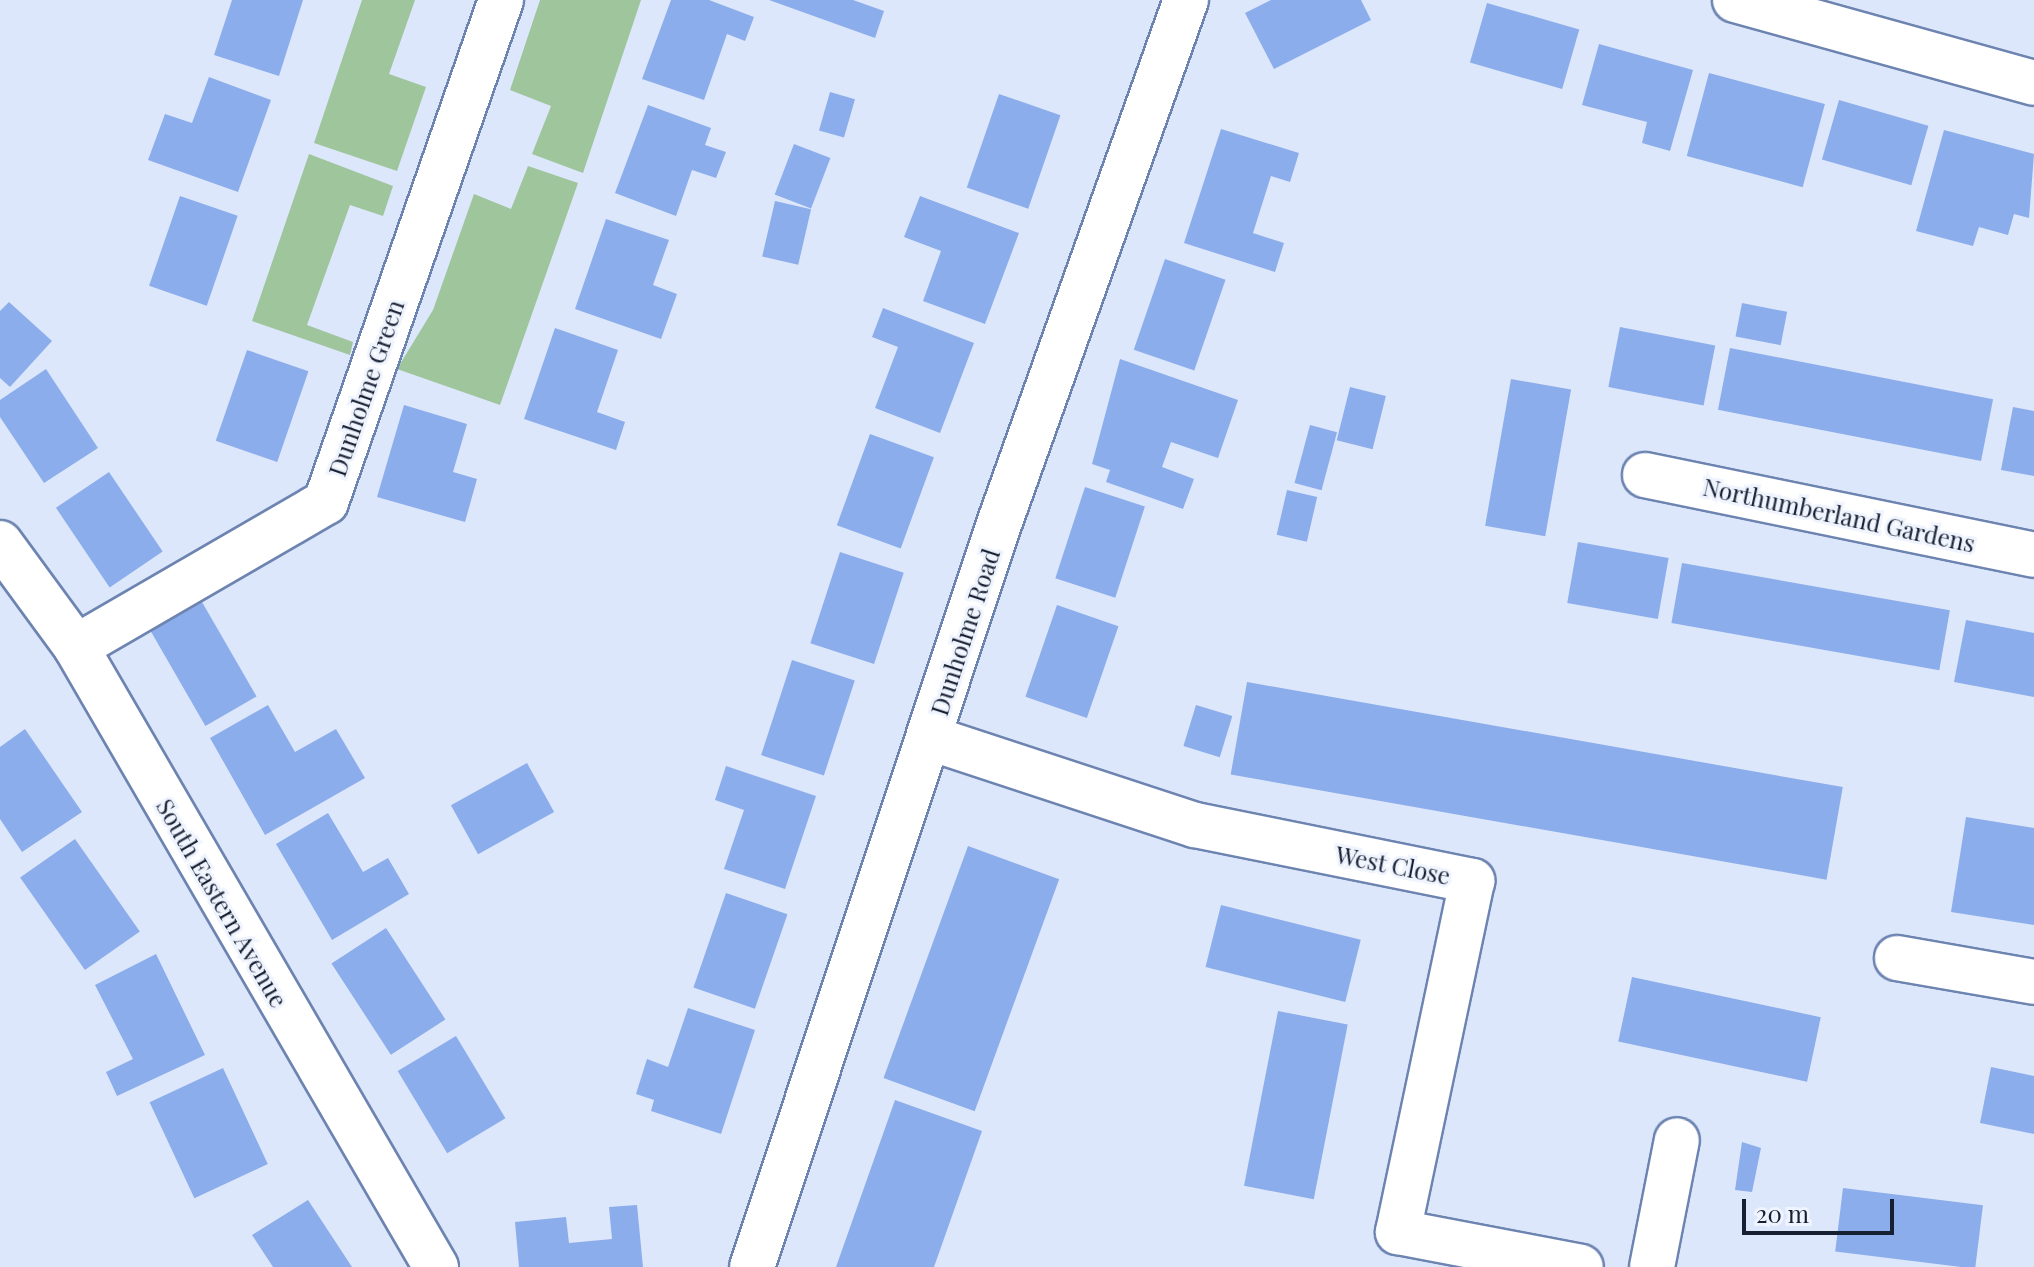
<!DOCTYPE html>
<html>
<head>
<meta charset="utf-8">
<style>
	body { margin:0 }
	#map { position:relative; width:2034px; height:1267px; overflow:hidden; background:#dde7fb; font-family:"Playfair Display",serif }
	div>[style] { position:absolute }
	[style*='--x'] { left:calc(var(--x)*1px); top:calc(var(--y)*1px); width:calc(var(--w)*1px); rotate:calc(var(--a)*1deg) }
	.green>* { inset:0; background:#9fc59c }
	.building>* { inset:0; background:#8cadeb; transform-origin:0 0 }
	.roads { filter:drop-shadow(2px 0 #6d84b1) drop-shadow(-2px 0 #6d84b1) drop-shadow(0 2px #6d84b1) drop-shadow(0 -2px #6d84b1) }
	.minor>* { height:44px; margin:-22px; padding:0 22px; transform-origin:22px; border-radius:22px; background:#fff }
	span { translate:-50% -50%; white-space:nowrap; text-align:center; line-height:1.15; -webkit-text-stroke:6px #eff4fe; paint-order:stroke }
	.street-label { font-size:24px; color:#172032 }
	.scale { position:absolute; left:1742px; top:1199px; width:152px; height:36px; box-sizing:border-box; border:4px solid #172032; border-top:0; padding-left:10px; font-size:24px; line-height:28px; white-space:nowrap; color:#172032; -webkit-text-stroke:6px #eff4fe; paint-order:stroke }
</style>
</head>
<body>
<div id="map">
	<div class="green">
		<div style="clip-path:polygon(362px 0,415px 0,389px 74px,426px 87px,397px 171px,314px 143px)"></div>
		<div style="clip-path:polygon(540px 0,641px 0,583px 173px,532px 154px,551px 106px,510px 90px)"></div>
		<div style="clip-path:polygon(309px 154px,393px 186px,383px 216px,350px 205px,307px 325px,353px 342px,350px 355px,252px 321px)"></div>
		<div style="clip-path:polygon(528px 166px,578px 183px,500px 405px,397px 369px,433px 310px,474px 194px,511px 209px)"></div>
	</div>
	<div class="building">
		<div style="clip-path:polygon(232px 0,303px 0,279px 76px,214px 55px)"></div>
		<div style="clip-path:polygon(671px 0,709px 0,754px 17px,745px 41px,727px 34px,704px 100px,642px 79px)"></div>
		<div style="clip-path:polygon(769px 0,853px 0,884px 11px,875px 38px)"></div>
		<div style="clip-path:polygon(1271px 0,1361px 0,1371px 20px,1274px 69px,1245px 13px)"></div>
		<div style="left:1487px;top:3px;width:96px;height:62px;rotate:16deg"></div>
		<div style="clip-path:polygon(1599px 44px,1693px 70px,1670px 151px,1642px 143px,1647px 122px,1582px 105px)"></div>
		<div style="left:1709px;top:73px;width:120px;height:86px;rotate:15deg"></div>
		<div style="clip-path:polygon(209px 77px,271px 100px,238px 192px,148px 160px,165px 114px,192px 123px)"></div>
		<div style="left:830px;top:92px;width:26px;height:40px;rotate:16deg"></div>
		<div style="left:999px;top:94px;width:65px;height:99px;rotate:19deg"></div>
		<div style="left:1839px;top:100px;width:93px;height:62px;rotate:16deg"></div>
		<div style="clip-path:polygon(648px 105px,711px 128px,705px 145px,726px 152px,716px 178px,692px 170px,676px 216px,615px 193px)"></div>
		<div style="clip-path:polygon(1221px 129px,1299px 153px,1290px 182px,1271px 176px,1253px 233px,1284px 243px,1275px 272px,1184px 243px)"></div>
		<div style="clip-path:polygon(1944px 130px,2034px 154px,2029px 218px,2014px 214px,2008px 235px,1979px 227px,1973px 246px,1916px 231px)"></div>
		<div style="left:794px;top:144px;width:39px;height:54px;rotate:21deg"></div>
		<div style="left:180px;top:196px;width:61px;height:95px;rotate:19deg"></div>
		<div style="clip-path:polygon(920px 196px,1019px 233px,985px 324px,923px 301px,941px 251px,904px 237px)"></div>
		<div style="left:775px;top:201px;width:37px;height:57px;rotate:13deg"></div>
		<div style="clip-path:polygon(606px 219px,669px 240px,653px 285px,677px 294px,661px 339px,575px 309px)"></div>
		<div style="left:1165px;top:259px;width:64px;height:96px;rotate:19deg"></div>
		<div style="clip-path:polygon(9px 302px,52px 341px,10px 387px,0 378px,0 311px)"></div>
		<div style="left:1742px;top:303px;width:46px;height:34px;rotate:11deg"></div>
		<div style="clip-path:polygon(883px 308px,974px 343px,940px 433px,875px 408px,898px 347px,872px 337px)"></div>
		<div style="left:1620px;top:327px;width:97px;height:61px;rotate:11deg"></div>
		<div style="clip-path:polygon(555px 328px,618px 350px,597px 412px,625px 422px,616px 450px,524px 419px)"></div>
		<div style="left:1730px;top:348px;width:268px;height:63px;rotate:11deg"></div>
		<div style="left:247px;top:350px;width:65px;height:96px;rotate:19deg"></div>
		<div style="clip-path:polygon(1120px 359px,1238px 400px,1218px 458px,1171px 442px,1162px 467px,1194px 479px,1183px 509px,1106px 482px,1110px 470px,1092px 464px)"></div>
		<div style="clip-path:polygon(46px 369px,98px 448px,44px 483px,0 417px,0 400px)"></div>
		<div style="left:1511px;top:379px;width:61px;height:149px;rotate:10deg"></div>
		<div style="left:1350px;top:387px;width:37px;height:55px;rotate:14deg"></div>
		<div style="clip-path:polygon(404px 405px,467px 424px,453px 472px,477px 479px,465px 522px,377px 497px)"></div>
		<div style="clip-path:polygon(2013px 407px,2034px 411px,2034px 476px,2001px 470px)"></div>
		<div style="left:1310px;top:425px;width:28px;height:60px;rotate:15deg"></div>
		<div style="left:870px;top:434px;width:68px;height:97px;rotate:20deg"></div>
		<div style="left:109px;top:472px;width:96px;height:64px;rotate:56deg"></div>
		<div style="left:1085px;top:487px;width:63px;height:96px;rotate:18deg"></div>
		<div style="left:1287px;top:490px;width:31px;height:46px;rotate:13deg"></div>
		<div style="left:1578px;top:542px;width:92px;height:62px;rotate:10deg"></div>
		<div style="left:840px;top:552px;width:67px;height:96px;rotate:18deg"></div>
		<div style="left:1682px;top:563px;width:272px;height:61px;rotate:10deg"></div>
		<div style="left:202px;top:602px;width:109px;height:59px;rotate:60deg"></div>
		<div style="left:1057px;top:605px;width:65px;height:97px;rotate:19deg"></div>
		<div style="clip-path:polygon(1966px 620px,2034px 633px,2034px 697px,1954px 682px)"></div>
		<div style="left:792px;top:660px;width:66px;height:100px;rotate:18deg"></div>
		<div style="left:1247px;top:682px;width:605px;height:94px;rotate:10deg"></div>
		<div style="clip-path:polygon(268px 705px,295px 752px,336px 729px,365px 778px,265px 835px,210px 738px)"></div>
		<div style="left:1196px;top:705px;width:38px;height:43px;rotate:17deg"></div>
		<div style="clip-path:polygon(25px 729px,82px 812px,22px 852px,0 819px,0 747px)"></div>
		<div style="left:527px;top:763px;width:56px;height:87px;rotate:61deg"></div>
		<div style="clip-path:polygon(726px 766px,816px 796px,785px 889px,724px 869px,744px 810px,715px 800px)"></div>
		<div style="clip-path:polygon(328px 813px,363px 872px,388px 858px,409px 894px,332px 940px,276px 844px)"></div>
		<div style="clip-path:polygon(1966px 817px,2034px 828px,2034px 925px,1951px 912px)"></div>
		<div style="left:75px;top:839px;width:113px;height:67px;rotate:55deg"></div>
		<div style="left:968px;top:846px;width:97px;height:247px;rotate:20deg"></div>
		<div style="left:726px;top:893px;width:65px;height:100px;rotate:19deg"></div>
		<div style="left:1221px;top:905px;width:144px;height:64px;rotate:14deg"></div>
		<div style="left:386px;top:928px;width:109px;height:65px;rotate:57deg"></div>
		<div style="clip-path:polygon(156px 954px,205px 1055px,117px 1096px,106px 1072px,133px 1059px,95px 985px)"></div>
		<div style="left:1632px;top:977px;width:193px;height:66px;rotate:12deg"></div>
		<div style="clip-path:polygon(688px 1008px,755px 1030px,721px 1134px,651px 1111px,654px 1100px,636px 1094px,647px 1059px,668px 1067px)"></div>
		<div style="left:1278px;top:1011px;width:71px;height:178px;rotate:11deg"></div>
		<div style="left:456px;top:1036px;width:96px;height:68px;rotate:59deg"></div>
		<div style="clip-path:polygon(1991px 1067px,2034px 1076px,2034px 1134px,1980px 1123px)"></div>
		<div style="left:223px;top:1068px;width:106px;height:81px;rotate:65deg"></div>
		<div style="clip-path:polygon(895px 1100px,982px 1131px,934px 1267px,836px 1267px)"></div>
		<div style="clip-path:polygon(1742px 1142px,1761px 1148px,1752px 1192px,1735px 1190px)"></div>
		<div style="left:1843px;top:1188px;width:141px;height:64px;rotate:7deg"></div>
		<div style="clip-path:polygon(308px 1200px,352px 1267px,273px 1267px,252px 1235px)"></div>
		<div style="clip-path:polygon(637px 1205px,643px 1267px,519px 1267px,515px 1222px,566px 1217px,569px 1243px,612px 1239px,609px 1207px)"></div>
	</div>
	<div class="roads">
		<div class="minor">
			<div style="--x:1735;--y:0;--w:310;--a:15.5"></div>
			<div style="--x:1645;--y:475;--w:397;--a:11.6"></div>
			<div style="--x:0;--y:543;--w:129;--a:53.8"></div>
			<div style="--x:76;--y:647;--w:717;--a:59.86"></div>
			<div style="--x:76;--y:647;--w:289;--a:-30.1"></div>
			<div style="--x:326;--y:502;--w:532;--a:-70.78"></div>
			<div style="--x:930;--y:738;--w:279;--a:18.2"></div>
			<div style="--x:1195;--y:825;--w:283;--a:11.4"></div>
			<div style="--x:1472;--y:881;--w:359;--a:101.9"></div>
			<div style="--x:1398;--y:1232;--w:186;--a:10.8"></div>
			<div style="--x:1897;--y:958;--w:139;--a:9.9"></div>
			<div style="--x:752;--y:1267;--w:780;--a:-71.61"></div>
			<div style="--x:998;--y:527;--w:560;--a:-70.37"></div>
			<div style="--x:1652;--y:1267;--w:129;--a:-78.9"></div>
		</div>
	</div>
	<div class="street-label">
		<span style="left:366px;top:388px;rotate:-71deg">Dunholme Green</span>
		<span style="left:1839px;top:515px;rotate:12deg">Northumberland Gardens</span>
		<span style="left:965px;top:632px;rotate:-72deg">Dunholme Road</span>
		<span style="left:1393px;top:865px;rotate:11deg">West Close</span>
		<span style="left:222px;top:903px;rotate:60deg">South Eastern Avenue</span>
	</div>
	<div class="scale">20 m</div>
</div>
</body>
</html>
